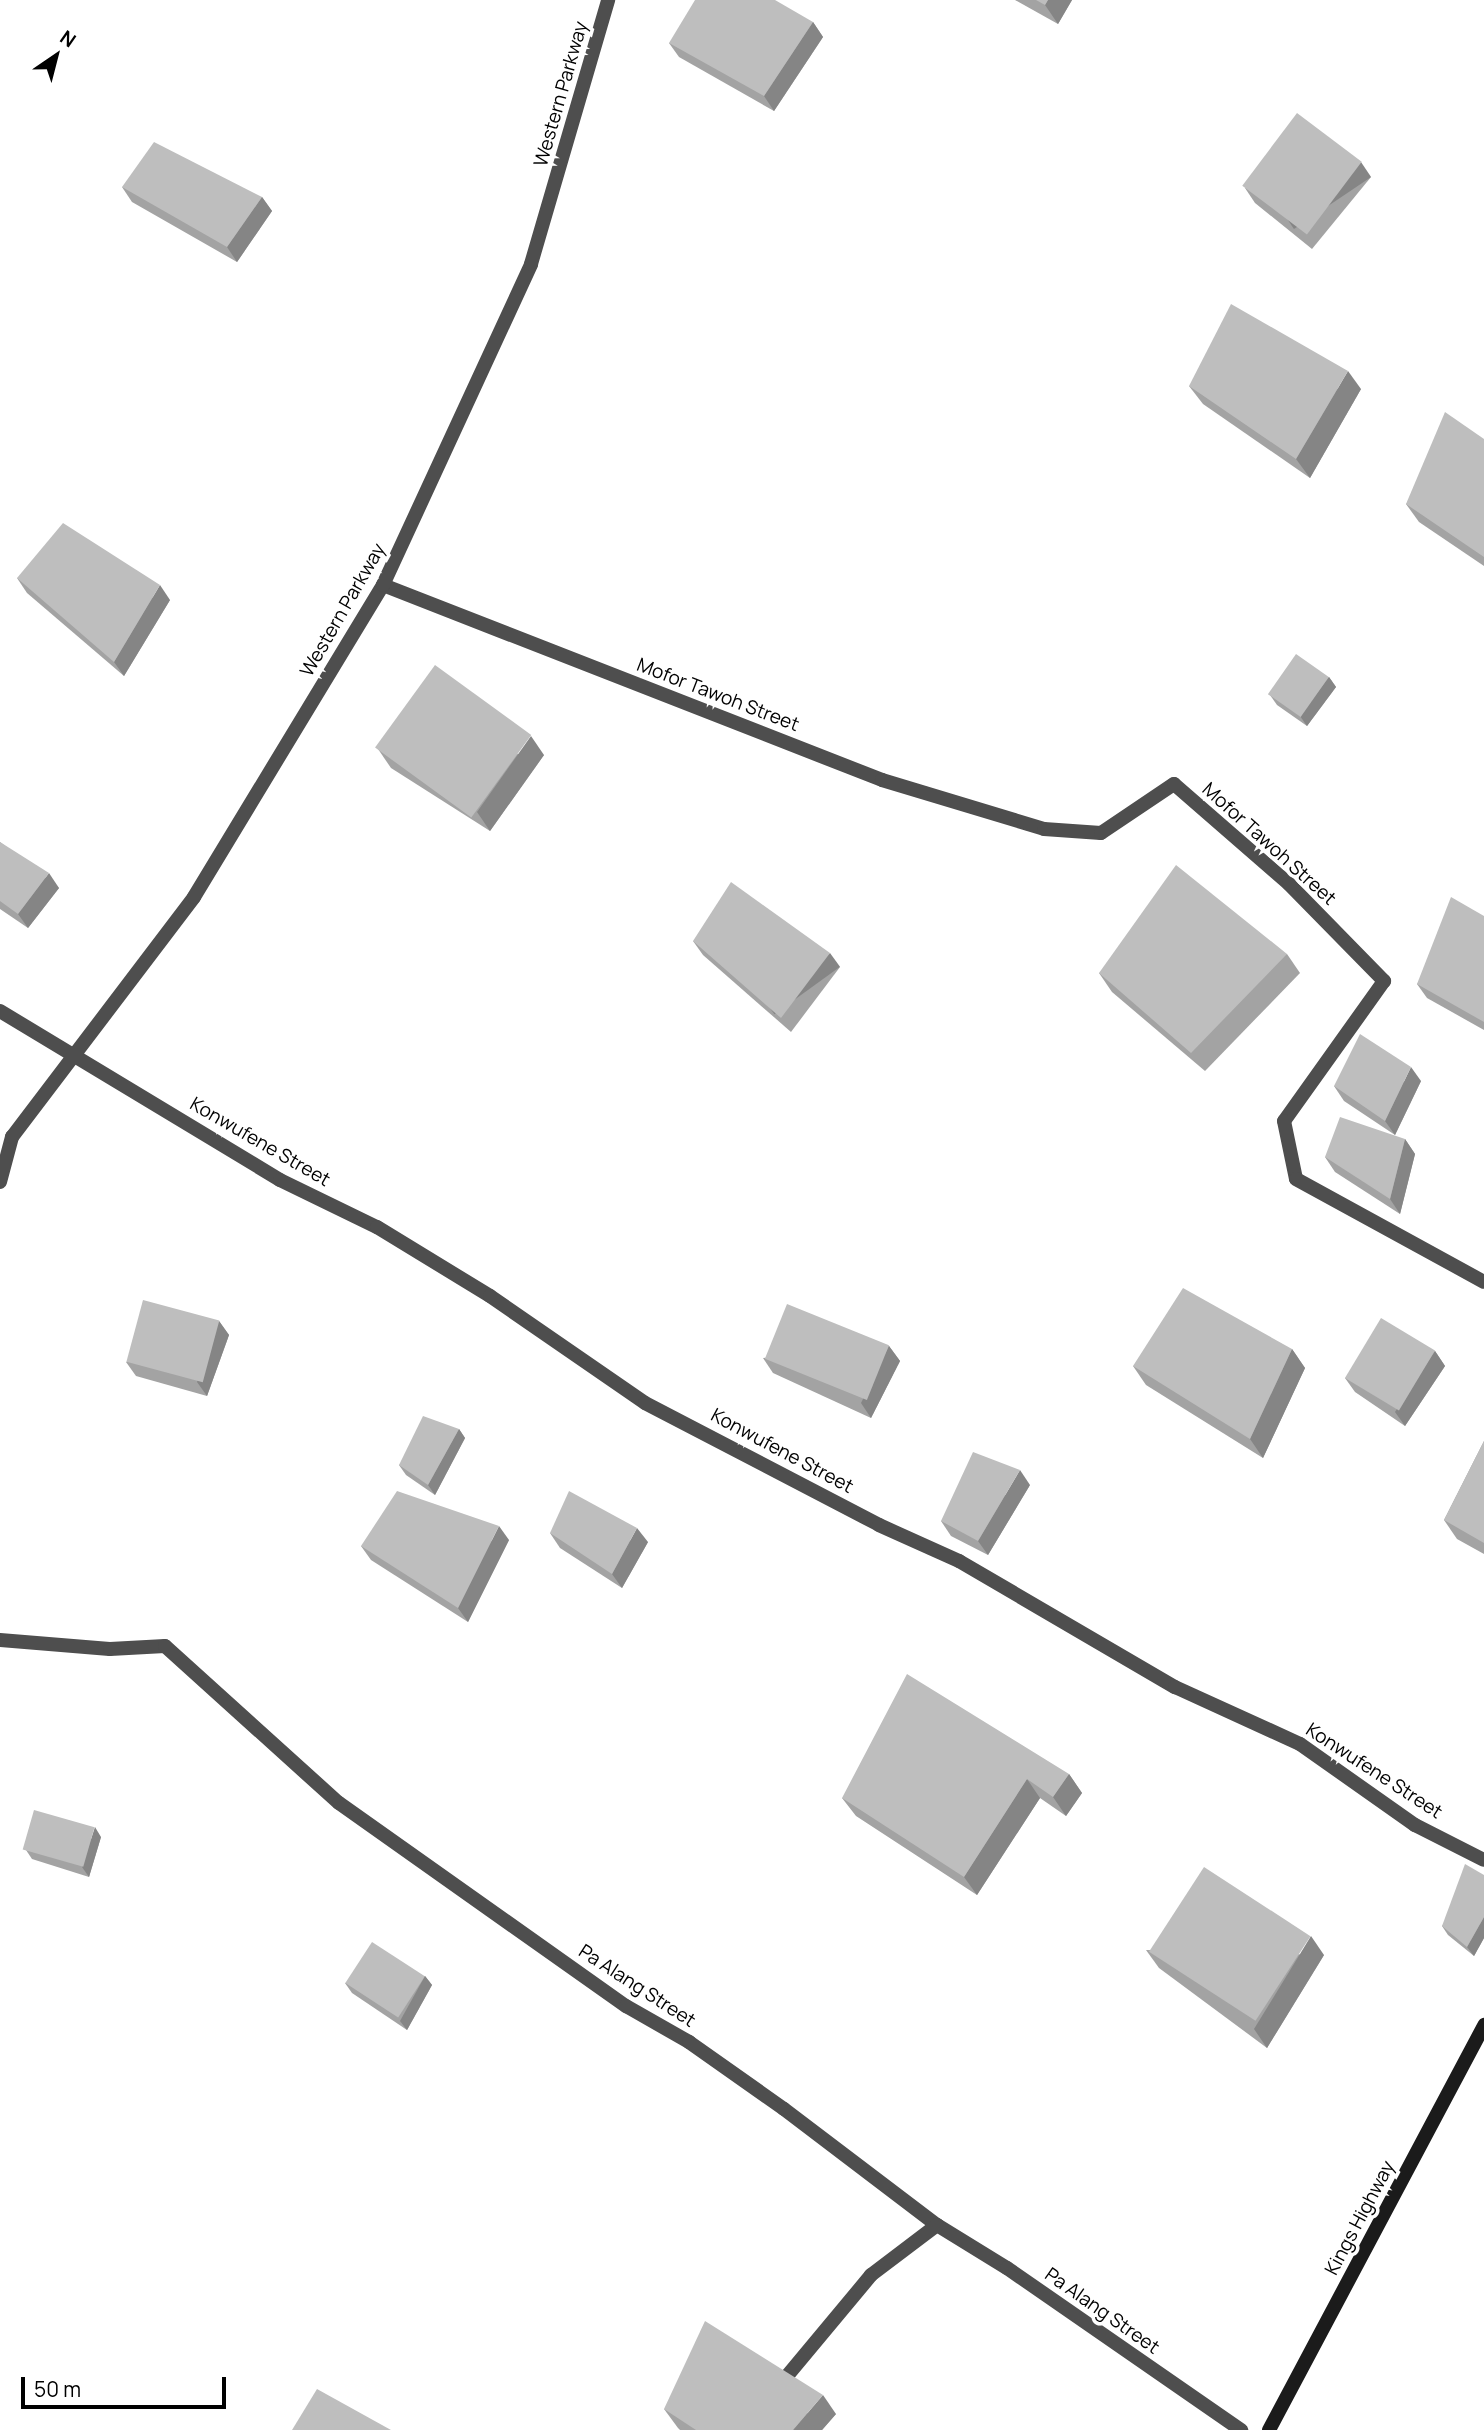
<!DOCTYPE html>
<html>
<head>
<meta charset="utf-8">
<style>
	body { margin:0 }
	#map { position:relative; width:1484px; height:2430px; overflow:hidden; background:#fff; font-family:Manrope,sans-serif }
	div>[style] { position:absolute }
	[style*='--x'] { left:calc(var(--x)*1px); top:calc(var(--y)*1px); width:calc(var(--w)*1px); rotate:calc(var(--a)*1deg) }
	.street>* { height:14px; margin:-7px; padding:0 7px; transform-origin:7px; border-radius:7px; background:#4e4e4e }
	.secondary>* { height:14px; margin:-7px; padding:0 7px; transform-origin:7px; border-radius:7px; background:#1b1b1b }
	.wall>* { inset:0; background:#a3a3a3 }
	.shaded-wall>* { inset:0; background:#858585; transform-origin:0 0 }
	.building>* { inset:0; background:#bebebe; transform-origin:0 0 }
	span { translate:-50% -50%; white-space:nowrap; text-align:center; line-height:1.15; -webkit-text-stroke:7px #fff; paint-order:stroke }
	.street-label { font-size:19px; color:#000 }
	.north { position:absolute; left:21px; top:21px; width:70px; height:70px; -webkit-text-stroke:5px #fff; paint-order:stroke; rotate:35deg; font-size:19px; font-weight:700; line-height:28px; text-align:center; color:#000 }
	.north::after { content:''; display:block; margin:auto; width:24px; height:32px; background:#000; clip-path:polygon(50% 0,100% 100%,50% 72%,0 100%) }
	.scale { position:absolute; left:21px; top:2377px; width:205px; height:32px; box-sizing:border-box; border:4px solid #000; border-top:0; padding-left:9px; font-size:21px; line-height:24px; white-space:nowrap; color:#000; -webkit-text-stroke:5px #fff; paint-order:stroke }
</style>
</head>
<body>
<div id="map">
	<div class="street">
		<div style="--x:383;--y:585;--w:536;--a:21.34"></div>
		<div style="--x:882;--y:780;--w:169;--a:16.8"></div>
		<div style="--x:1044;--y:829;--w:57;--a:4"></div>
		<div style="--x:1101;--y:833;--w:88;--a:-33.9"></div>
		<div style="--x:1174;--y:784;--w:152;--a:41"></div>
		<div style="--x:1289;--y:884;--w:136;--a:45.6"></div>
		<div style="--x:1384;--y:981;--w:172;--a:125.5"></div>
		<div style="--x:1284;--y:1121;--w:59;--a:78.3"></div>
		<div style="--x:1296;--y:1179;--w:214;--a:28.7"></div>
		<div style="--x:0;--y:1011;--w:327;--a:31.1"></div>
		<div style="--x:280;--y:1180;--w:108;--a:25.9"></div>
		<div style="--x:377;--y:1227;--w:132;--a:31.4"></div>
		<div style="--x:490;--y:1296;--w:188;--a:34.6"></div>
		<div style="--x:645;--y:1403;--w:264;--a:27.5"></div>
		<div style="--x:879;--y:1525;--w:88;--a:24.2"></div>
		<div style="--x:959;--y:1561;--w:250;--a:30.3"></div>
		<div style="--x:1175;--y:1687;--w:137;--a:24.5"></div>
		<div style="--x:1300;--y:1744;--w:141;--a:35.2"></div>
		<div style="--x:1415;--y:1825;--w:77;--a:26.9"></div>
		<div style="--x:0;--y:1182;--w:47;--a:-75.1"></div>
		<div style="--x:12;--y:1137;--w:301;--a:-52.8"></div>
		<div style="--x:194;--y:897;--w:365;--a:-58.8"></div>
		<div style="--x:383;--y:585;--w:353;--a:-65.2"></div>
		<div style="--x:531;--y:264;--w:275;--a:-73.7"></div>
		<div style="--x:0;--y:1640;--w:110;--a:4.7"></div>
		<div style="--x:110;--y:1649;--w:55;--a:-3.1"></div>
		<div style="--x:165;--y:1646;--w:234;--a:42.1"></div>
		<div style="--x:339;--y:1803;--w:352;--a:35.3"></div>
		<div style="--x:626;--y:2006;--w:73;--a:29.7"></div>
		<div style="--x:689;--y:2042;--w:116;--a:35.2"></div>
		<div style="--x:784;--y:2109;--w:192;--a:37.2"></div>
		<div style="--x:937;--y:2225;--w:82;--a:31.6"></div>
		<div style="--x:1007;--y:2268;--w:285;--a:34.7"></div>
		<div style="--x:777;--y:2388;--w:147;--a:-50.2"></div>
		<div style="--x:871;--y:2275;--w:83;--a:-37.1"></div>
	</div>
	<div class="secondary">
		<div style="--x:1269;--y:2430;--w:459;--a:-62"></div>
	</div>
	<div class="wall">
		<div style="clip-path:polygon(1015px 0,1072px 0,1058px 24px)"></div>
		<div style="clip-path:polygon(813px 22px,823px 37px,774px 111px,679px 57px,669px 43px)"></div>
		<div style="clip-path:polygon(1371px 177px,1312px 249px,1255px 203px,1245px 188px)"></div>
		<div style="clip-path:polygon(122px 187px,262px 197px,272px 211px,237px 262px,132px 202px)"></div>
		<div style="clip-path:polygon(1189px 386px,1361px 389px,1310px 478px,1203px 404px)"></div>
		<div style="clip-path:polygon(1484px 439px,1484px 566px,1419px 522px,1406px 504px)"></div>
		<div style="clip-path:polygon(17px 578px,170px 600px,124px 676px,27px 593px)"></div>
		<div style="clip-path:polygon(1329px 677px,1336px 687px,1307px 726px,1277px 705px,1270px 695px)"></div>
		<div style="clip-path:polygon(378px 749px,544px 755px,490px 831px,391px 768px)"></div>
		<div style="clip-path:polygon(0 842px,59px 888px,28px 928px,0 909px)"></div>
		<div style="clip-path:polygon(1484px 916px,1484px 1030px,1427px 998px,1417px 984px)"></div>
		<div style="clip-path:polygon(693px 941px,840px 967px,791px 1032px,703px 955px)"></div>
		<div style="clip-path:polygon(1287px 954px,1300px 973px,1205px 1071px,1112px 992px,1099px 973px)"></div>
		<div style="clip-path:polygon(1421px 1081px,1395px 1135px,1344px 1101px,1334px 1086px)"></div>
		<div style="clip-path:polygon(1405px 1139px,1415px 1154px,1400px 1214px,1335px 1172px,1325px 1157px)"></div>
		<div style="clip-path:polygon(219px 1321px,229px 1335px,207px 1396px,136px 1376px,126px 1362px)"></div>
		<div style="clip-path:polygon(889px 1346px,900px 1361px,871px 1418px,773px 1373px,763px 1358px)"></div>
		<div style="clip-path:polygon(1292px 1349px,1305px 1368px,1263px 1458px,1146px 1385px,1133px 1366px)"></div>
		<div style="clip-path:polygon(1435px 1351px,1445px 1366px,1405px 1426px,1355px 1392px,1345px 1378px)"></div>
		<div style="clip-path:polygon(459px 1429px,465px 1438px,435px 1495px,406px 1475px,399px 1465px)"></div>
		<div style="clip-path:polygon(1484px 1441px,1484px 1554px,1457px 1539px,1444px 1520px)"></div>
		<div style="clip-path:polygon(1030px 1485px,988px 1555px,951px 1536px,941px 1521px)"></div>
		<div style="clip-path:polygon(550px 1533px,648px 1542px,622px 1588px,560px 1548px)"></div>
		<div style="clip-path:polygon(509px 1540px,468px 1622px,371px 1560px,361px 1546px)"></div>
		<div style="clip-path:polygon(1069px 1774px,1082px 1793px,1066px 1816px,1040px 1798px,977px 1895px,856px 1816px,842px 1798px)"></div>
		<div style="clip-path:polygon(101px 1837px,89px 1877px,32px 1859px,26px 1850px)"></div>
		<div style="clip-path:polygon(1484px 1875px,1484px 1938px,1474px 1956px,1448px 1935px,1442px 1926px)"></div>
		<div style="clip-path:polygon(1146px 1950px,1324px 1955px,1267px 2048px,1159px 1968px)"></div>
		<div style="clip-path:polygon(425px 1976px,432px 1985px,407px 2030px,352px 1993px,345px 1983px)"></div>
		<div style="clip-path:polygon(664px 2409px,836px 2414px,822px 2430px,680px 2430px,678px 2428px)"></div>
	</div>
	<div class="shaded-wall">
		<div style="clip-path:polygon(1048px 0,1072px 0,1058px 24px,1045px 5px)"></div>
		<div style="clip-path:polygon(813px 22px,823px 37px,774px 111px,764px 96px)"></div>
		<div style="left:1361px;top:162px;width:18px;height:93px;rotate:56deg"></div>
		<div style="clip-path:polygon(262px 197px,272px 211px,237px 262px,227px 247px)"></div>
		<div style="clip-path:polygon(1348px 371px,1361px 389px,1310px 478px,1296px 459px)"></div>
		<div style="clip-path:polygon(160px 585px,170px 600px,124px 676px,114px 662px)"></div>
		<div style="clip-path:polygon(1329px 677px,1336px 687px,1307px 726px,1300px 716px)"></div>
		<div style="clip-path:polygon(531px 736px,544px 755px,490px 831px,477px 812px)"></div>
		<div style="clip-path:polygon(49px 873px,59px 888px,28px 928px,18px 914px)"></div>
		<div style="left:830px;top:953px;width:17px;height:81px;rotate:54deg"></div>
		<div style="clip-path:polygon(1411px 1067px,1421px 1081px,1395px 1135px,1385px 1121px)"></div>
		<div style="clip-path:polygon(1405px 1139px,1415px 1154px,1400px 1214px,1390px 1199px)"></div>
		<div style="clip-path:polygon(219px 1321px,229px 1335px,207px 1396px,197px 1382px)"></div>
		<div style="clip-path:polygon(889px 1346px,900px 1361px,871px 1418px,861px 1403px)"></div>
		<div style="clip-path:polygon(1292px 1349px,1305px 1368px,1263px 1458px,1250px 1439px)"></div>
		<div style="clip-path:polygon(1435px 1351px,1445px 1366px,1405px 1426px,1395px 1412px)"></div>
		<div style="clip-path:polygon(459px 1429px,465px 1438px,435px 1495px,428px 1485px)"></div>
		<div style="clip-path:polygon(1020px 1470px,1030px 1485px,988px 1555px,978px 1541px)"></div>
		<div style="clip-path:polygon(499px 1526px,509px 1540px,468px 1622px,458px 1608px)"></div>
		<div style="clip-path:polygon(637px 1528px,648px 1542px,622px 1588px,612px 1574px)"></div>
		<div style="clip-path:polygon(1069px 1774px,1082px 1793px,1066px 1816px,1053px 1797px)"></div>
		<div style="clip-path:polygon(1027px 1779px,1040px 1798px,977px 1895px,964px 1877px)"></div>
		<div style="clip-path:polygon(95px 1827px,101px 1837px,89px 1877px,82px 1867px)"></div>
		<div style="clip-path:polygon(1484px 1917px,1484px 1938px,1474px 1956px,1467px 1947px)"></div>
		<div style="clip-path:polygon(1311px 1936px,1324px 1955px,1267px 2048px,1254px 2029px)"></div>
		<div style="clip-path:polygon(425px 1976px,432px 1985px,407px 2030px,400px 2021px)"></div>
		<div style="clip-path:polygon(823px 2395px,836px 2414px,822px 2430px,793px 2430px)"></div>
	</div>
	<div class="building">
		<div style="clip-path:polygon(695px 0,775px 0,813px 22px,764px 96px,669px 43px)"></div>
		<div style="clip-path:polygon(1036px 0,1048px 0,1045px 5px)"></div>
		<div style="left:1297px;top:113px;width:81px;height:91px;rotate:37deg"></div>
		<div style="clip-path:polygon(154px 142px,262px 197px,227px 247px,122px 187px)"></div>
		<div style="clip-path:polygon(1231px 304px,1348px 371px,1296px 459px,1189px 386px)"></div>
		<div style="clip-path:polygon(1445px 412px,1484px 439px,1484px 557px,1406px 504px)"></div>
		<div style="clip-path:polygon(63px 523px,160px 585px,114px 662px,17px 578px)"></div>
		<div style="left:1296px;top:654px;width:40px;height:49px;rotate:35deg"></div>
		<div style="left:435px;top:665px;width:119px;height:102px;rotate:36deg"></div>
		<div style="clip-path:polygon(0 842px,49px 873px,18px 914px,0 901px)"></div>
		<div style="clip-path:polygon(1176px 865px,1287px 954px,1191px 1053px,1099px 973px)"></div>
		<div style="clip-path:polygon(731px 882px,830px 953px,781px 1018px,693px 941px)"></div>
		<div style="clip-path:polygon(1451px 897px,1484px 916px,1484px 1022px,1417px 984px)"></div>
		<div style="clip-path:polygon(1360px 1034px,1411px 1067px,1385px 1121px,1334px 1086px)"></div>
		<div style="clip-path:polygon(1340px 1117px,1405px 1139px,1390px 1199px,1325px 1157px)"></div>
		<div style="clip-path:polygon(1183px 1288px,1292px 1349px,1250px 1439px,1133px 1366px)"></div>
		<div style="left:143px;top:1300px;width:79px;height:64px;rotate:15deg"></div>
		<div style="left:787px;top:1304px;width:110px;height:59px;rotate:22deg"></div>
		<div style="left:1381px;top:1318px;width:63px;height:70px;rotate:31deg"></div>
		<div style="clip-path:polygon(423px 1416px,459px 1429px,428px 1485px,399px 1465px)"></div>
		<div style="clip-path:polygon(1484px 1441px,1484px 1543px,1444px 1520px)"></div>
		<div style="clip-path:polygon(973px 1452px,1020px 1470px,978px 1541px,941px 1521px)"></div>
		<div style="clip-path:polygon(397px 1491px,499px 1526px,458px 1608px,361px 1546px)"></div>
		<div style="clip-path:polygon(569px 1491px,637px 1528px,612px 1574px,550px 1533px)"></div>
		<div style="clip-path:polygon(907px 1674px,1069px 1774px,1053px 1797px,1027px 1779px,964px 1877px,842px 1798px)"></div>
		<div style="left:34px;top:1810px;width:63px;height:41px;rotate:16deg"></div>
		<div style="clip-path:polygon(1465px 1864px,1484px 1875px,1484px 1917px,1467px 1947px,1442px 1926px)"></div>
		<div style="left:1204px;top:1867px;width:127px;height:101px;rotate:33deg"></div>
		<div style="left:372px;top:1942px;width:63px;height:49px;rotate:33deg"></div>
		<div style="clip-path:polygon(705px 2321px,823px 2395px,793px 2430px,696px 2430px,664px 2409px)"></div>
		<div style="clip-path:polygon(317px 2389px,391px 2430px,292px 2430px)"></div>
	</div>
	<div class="street-label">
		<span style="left:561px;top:94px;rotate:-74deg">Western Parkway</span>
		<span style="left:343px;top:610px;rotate:-60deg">Western Parkway</span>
		<span style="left:718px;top:695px;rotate:21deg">Mofor Tawoh Street</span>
		<span style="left:1269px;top:844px;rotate:42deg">Mofor Tawoh Street</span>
		<span style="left:260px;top:1142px;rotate:30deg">Konwufene Street</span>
		<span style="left:782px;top:1451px;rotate:28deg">Konwufene Street</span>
		<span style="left:1374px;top:1771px;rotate:33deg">Konwufene Street</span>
		<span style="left:637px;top:1986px;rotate:33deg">Pa Alang Street</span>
		<span style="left:1360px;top:2218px;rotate:-62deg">Kings Highway</span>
		<span style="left:1102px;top:2311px;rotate:35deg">Pa Alang Street</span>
	</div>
	<div class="north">N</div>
	<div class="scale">50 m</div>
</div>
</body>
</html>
